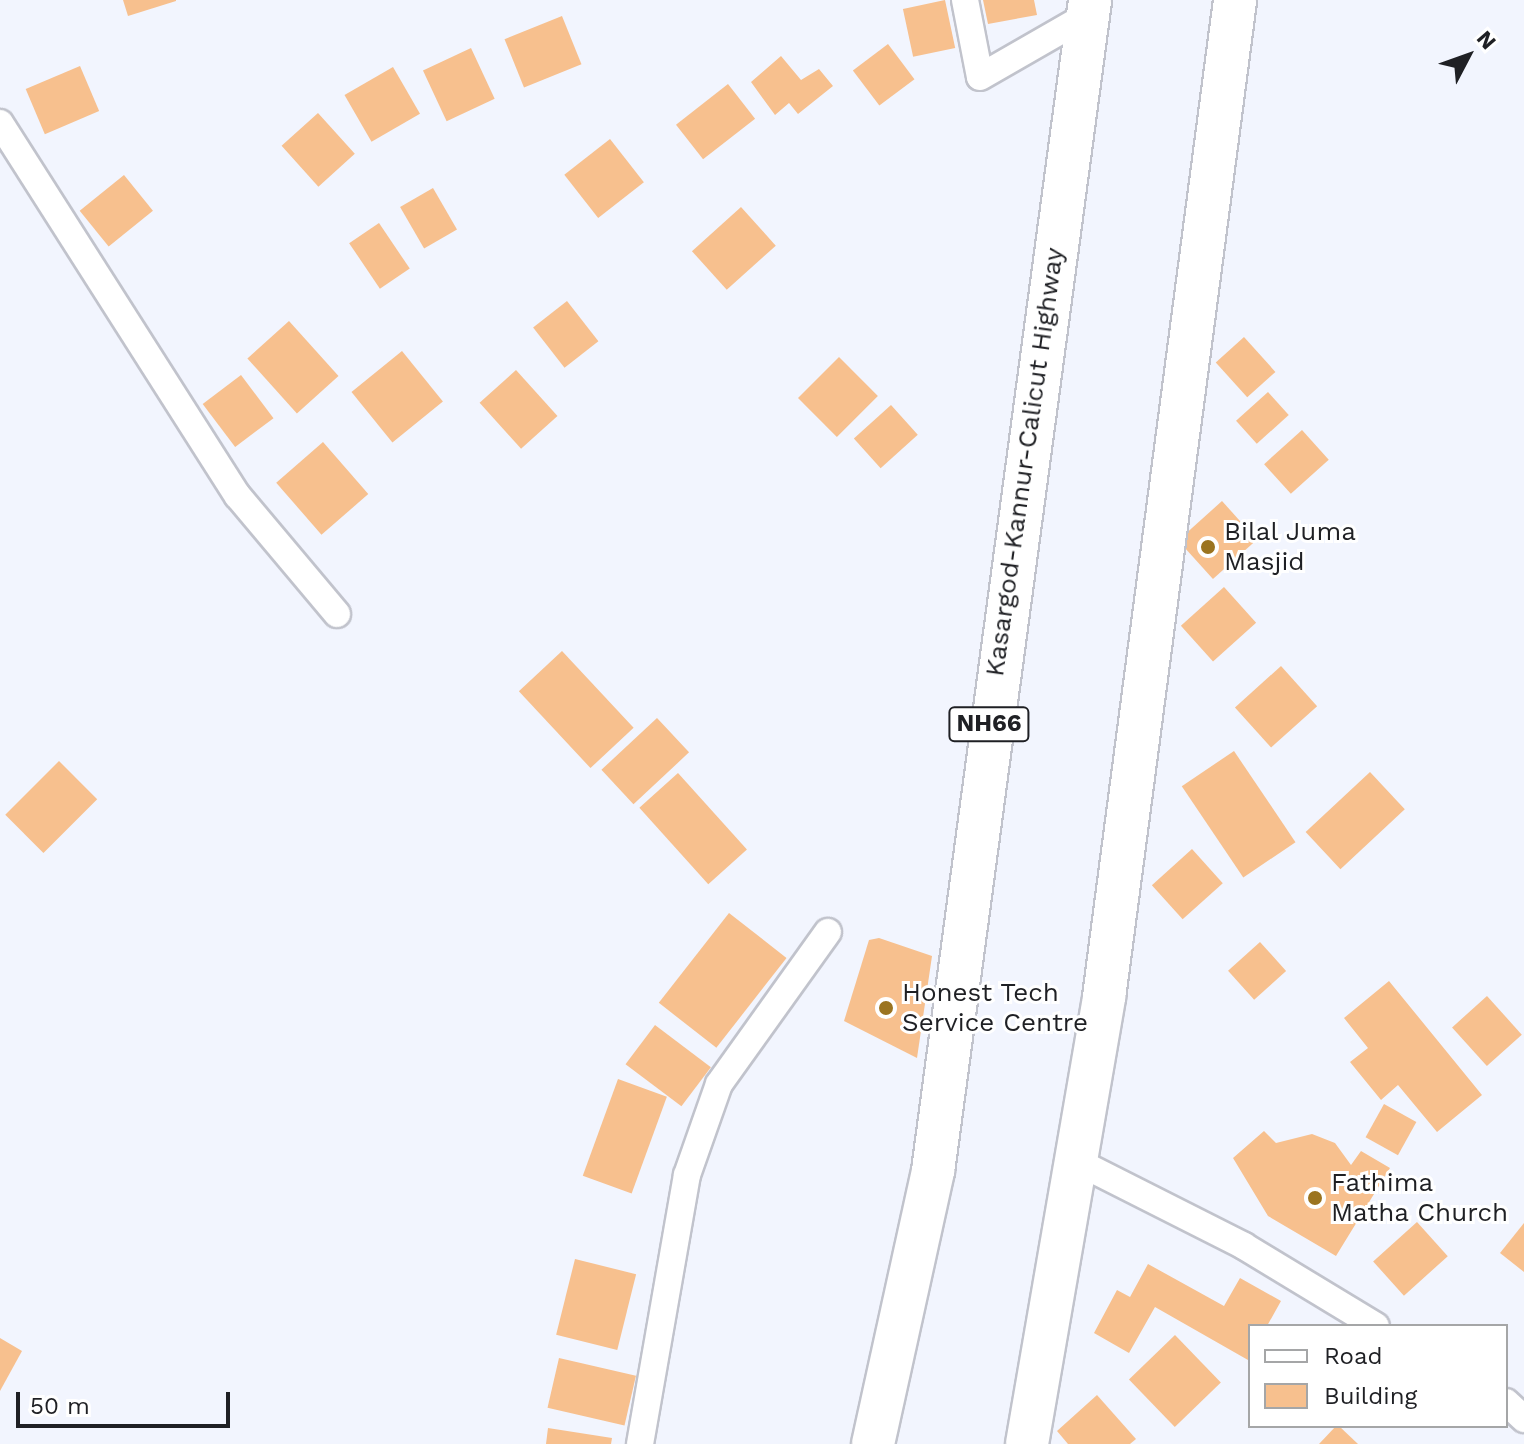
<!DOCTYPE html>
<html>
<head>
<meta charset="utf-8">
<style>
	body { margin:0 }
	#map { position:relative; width:1524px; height:1444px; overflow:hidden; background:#f2f5fe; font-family:"Work Sans",sans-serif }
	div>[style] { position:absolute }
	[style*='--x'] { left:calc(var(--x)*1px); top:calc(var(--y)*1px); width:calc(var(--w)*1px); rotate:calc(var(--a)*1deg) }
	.building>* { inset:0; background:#f7c08e; transform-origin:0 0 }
	.roads { filter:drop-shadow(2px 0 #c1c3cc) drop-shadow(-2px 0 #c1c3cc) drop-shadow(0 2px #c1c3cc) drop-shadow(0 -2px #c1c3cc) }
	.minor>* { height:26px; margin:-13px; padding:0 13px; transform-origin:13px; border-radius:13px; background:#fff }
	.trunk>* { height:42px; margin:-21px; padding:0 21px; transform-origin:21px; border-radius:21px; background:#fff }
	.dots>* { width:22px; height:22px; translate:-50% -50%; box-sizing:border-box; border:4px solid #fff; border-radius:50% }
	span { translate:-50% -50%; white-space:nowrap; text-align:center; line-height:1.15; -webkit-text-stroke:6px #fff; paint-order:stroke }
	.shield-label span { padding:2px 6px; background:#fff; border:2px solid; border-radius:6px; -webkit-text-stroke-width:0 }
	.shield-label { font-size:24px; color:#1f2024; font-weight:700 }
	.street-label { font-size:26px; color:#1f2024 }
	.poi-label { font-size:26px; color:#1f2024 }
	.left { translate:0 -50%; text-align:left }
	.legend { position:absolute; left:1248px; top:1324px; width:260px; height:104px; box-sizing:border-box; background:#fff; border:2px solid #a5a6a7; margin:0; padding:10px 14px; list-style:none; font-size:24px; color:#1f2024 }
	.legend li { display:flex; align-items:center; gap:16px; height:40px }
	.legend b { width:40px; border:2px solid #a5a6a7 }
	.north { position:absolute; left:1428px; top:16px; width:80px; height:80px; -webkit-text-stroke:6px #fff; paint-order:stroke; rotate:49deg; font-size:22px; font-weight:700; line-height:32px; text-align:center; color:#1f2024 }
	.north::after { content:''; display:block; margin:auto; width:28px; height:36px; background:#1f2024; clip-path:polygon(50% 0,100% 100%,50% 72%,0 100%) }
	.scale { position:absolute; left:16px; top:1392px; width:214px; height:36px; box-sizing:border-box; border:4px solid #1f2024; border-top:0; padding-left:10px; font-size:24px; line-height:28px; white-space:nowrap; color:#1f2024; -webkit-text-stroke:6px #fff; paint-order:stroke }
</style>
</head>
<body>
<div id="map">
	<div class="building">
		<div style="clip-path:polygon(123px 0,176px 0,176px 1px,128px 16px)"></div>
		<div style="left:945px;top:0;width:49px;height:43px;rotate:78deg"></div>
		<div style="clip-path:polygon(983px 0,1034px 0,1037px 15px,988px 24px)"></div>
		<div style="left:562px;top:16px;width:52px;height:62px;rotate:68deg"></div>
		<div style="left:888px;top:44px;width:44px;height:44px;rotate:53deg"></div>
		<div style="left:471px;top:48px;width:56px;height:53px;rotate:65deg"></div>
		<div style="clip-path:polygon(781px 56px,801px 80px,819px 69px,833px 86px,798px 114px,789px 103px,775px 115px,751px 82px)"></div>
		<div style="left:80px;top:66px;width:49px;height:59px;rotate:67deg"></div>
		<div style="left:393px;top:67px;width:54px;height:56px;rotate:60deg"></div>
		<div style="left:728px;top:84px;width:44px;height:66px;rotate:52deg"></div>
		<div style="left:318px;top:113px;width:55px;height:49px;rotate:48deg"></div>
		<div style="left:610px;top:139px;width:55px;height:58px;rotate:52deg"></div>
		<div style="left:124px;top:175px;width:46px;height:57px;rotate:51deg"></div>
		<div style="left:433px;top:188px;width:48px;height:38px;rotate:60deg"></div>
		<div style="left:741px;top:207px;width:52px;height:66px;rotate:48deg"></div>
		<div style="left:379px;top:223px;width:55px;height:36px;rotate:56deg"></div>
		<div style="left:567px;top:301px;width:51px;height:43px;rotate:52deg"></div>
		<div style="left:289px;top:321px;width:74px;height:56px;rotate:48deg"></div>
		<div style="left:1244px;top:337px;width:47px;height:38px;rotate:48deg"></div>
		<div style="left:402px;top:351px;width:65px;height:65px;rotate:51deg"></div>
		<div style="left:839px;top:357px;width:55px;height:58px;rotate:45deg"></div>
		<div style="left:516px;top:370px;width:62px;height:49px;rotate:48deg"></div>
		<div style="left:241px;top:375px;width:54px;height:48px;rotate:53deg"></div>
		<div style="left:1268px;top:392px;width:31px;height:43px;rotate:48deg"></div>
		<div style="left:891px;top:405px;width:40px;height:50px;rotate:48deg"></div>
		<div style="left:1302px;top:430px;width:40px;height:51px;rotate:48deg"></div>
		<div style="left:323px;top:442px;width:69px;height:62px;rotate:49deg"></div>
		<div style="left:1222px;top:501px;width:52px;height:59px;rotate:48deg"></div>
		<div style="left:1224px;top:587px;width:48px;height:58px;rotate:48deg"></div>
		<div style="left:562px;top:651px;width:105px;height:59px;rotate:47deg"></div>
		<div style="left:1281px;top:666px;width:54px;height:62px;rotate:48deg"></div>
		<div style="left:657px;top:718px;width:47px;height:76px;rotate:47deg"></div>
		<div style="left:1234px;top:751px;width:110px;height:63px;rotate:56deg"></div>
		<div style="left:59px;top:761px;width:54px;height:76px;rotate:45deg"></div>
		<div style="left:1370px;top:772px;width:51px;height:88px;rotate:47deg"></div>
		<div style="left:678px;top:773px;width:103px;height:52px;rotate:48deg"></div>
		<div style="left:1192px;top:849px;width:46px;height:54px;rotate:48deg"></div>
		<div style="left:729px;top:913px;width:73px;height:114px;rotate:38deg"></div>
		<div style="clip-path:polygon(879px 938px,932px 956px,917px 1058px,844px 1021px,869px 940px)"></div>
		<div style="left:1260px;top:942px;width:39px;height:43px;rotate:48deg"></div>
		<div style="clip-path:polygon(1389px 981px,1482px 1095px,1437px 1132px,1398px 1085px,1381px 1100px,1350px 1062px,1368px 1048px,1344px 1018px)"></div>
		<div style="left:1487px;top:996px;width:52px;height:47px;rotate:48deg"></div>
		<div style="left:655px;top:1025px;width:70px;height:49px;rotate:37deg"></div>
		<div style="left:618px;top:1079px;width:52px;height:103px;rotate:20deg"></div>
		<div style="left:1384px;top:1104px;width:37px;height:38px;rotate:29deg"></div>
		<div style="clip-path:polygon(1264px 1131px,1276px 1143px,1312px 1134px,1335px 1143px,1351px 1165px,1361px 1151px,1390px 1168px,1336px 1256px,1268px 1216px,1233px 1158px)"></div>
		<div style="left:1417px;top:1222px;width:46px;height:59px;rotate:48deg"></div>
		<div style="clip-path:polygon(1524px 1223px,1524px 1272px,1500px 1253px)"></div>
		<div style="left:575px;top:1259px;width:63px;height:78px;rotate:14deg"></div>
		<div style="clip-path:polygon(1148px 1264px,1224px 1306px,1240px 1278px,1281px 1301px,1267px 1326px,1250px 1326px,1248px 1360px,1155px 1307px,1129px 1353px,1094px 1333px,1117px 1290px,1130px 1297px)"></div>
		<div style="left:1175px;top:1335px;width:66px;height:64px;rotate:46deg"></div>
		<div style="clip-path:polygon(0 1338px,22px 1351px,0 1391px)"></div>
		<div style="left:559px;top:1358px;width:79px;height:51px;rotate:13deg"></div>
		<div style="clip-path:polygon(1097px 1395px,1136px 1439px,1130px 1444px,1068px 1444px,1057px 1431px)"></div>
		<div style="clip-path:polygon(1339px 1426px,1358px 1444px,1319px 1444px,1336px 1426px)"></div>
		<div style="clip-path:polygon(548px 1428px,612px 1438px,611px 1444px,546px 1444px)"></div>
	</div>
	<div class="roads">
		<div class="minor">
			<div style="--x:965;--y:0;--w:78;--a:79"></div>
			<div style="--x:980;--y:77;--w:125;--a:-29.9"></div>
			<div style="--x:0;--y:123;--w:442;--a:57.5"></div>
			<div style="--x:238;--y:496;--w:154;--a:50"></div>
			<div style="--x:1076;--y:1161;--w:188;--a:26.8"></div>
			<div style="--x:1244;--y:1246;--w:154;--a:31.2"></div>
			<div style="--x:1506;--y:1402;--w:25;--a:43"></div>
			<div style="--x:640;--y:1444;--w:273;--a:-80.1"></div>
			<div style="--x:687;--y:1175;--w:96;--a:-70.6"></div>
			<div style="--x:719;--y:1084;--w:187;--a:-54.4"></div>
		</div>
		<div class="trunk">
			<div style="--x:873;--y:1444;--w:280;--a:-77.6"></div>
			<div style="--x:933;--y:1171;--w:1181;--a:-82.36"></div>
			<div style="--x:1027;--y:1444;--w:454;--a:-80.2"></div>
			<div style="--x:1104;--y:997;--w:1006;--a:-82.51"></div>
		</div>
	</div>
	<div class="dots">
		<div style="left:1208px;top:547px;background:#9b7420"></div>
		<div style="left:886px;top:1008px;background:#9b7420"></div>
		<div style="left:1315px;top:1198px;background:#9b7420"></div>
	</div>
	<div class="shield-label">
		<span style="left:989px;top:724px">NH66</span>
	</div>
	<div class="street-label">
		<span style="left:1025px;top:462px;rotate:-82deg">Kasargod-Kannur-Calicut Highway</span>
	</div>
	<div class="poi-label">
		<span class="left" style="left:1224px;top:547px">Bilal Juma<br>Masjid</span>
		<span class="left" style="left:902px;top:1008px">Honest Tech<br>Service Centre</span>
		<span class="left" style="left:1331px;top:1198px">Fathima<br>Matha Church</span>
	</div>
	<ul class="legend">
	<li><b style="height:10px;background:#fff"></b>Road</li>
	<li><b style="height:22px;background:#f7c08e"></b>Building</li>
	</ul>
	<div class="north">N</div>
	<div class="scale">50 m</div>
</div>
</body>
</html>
